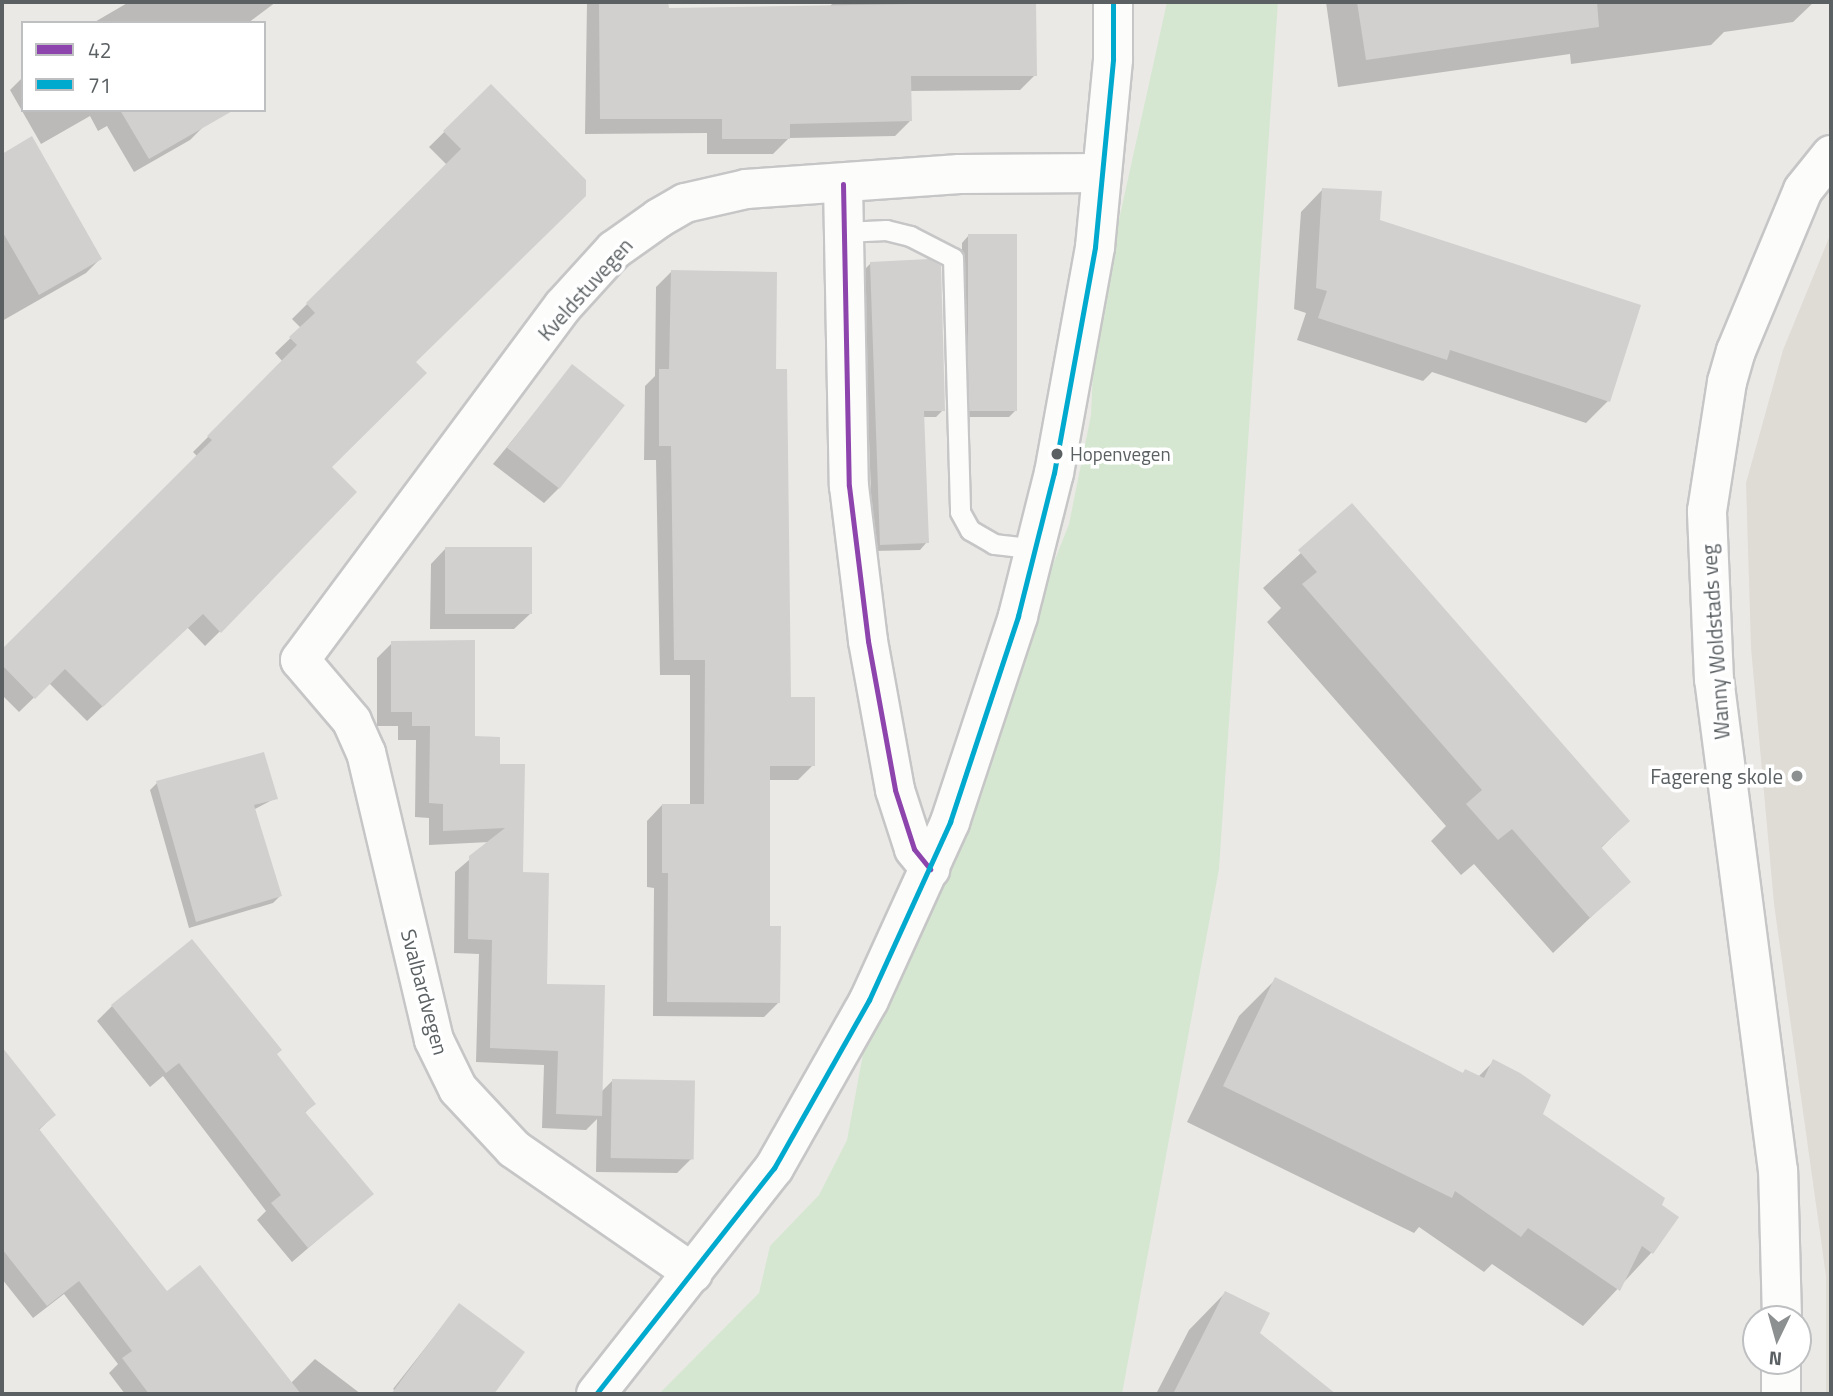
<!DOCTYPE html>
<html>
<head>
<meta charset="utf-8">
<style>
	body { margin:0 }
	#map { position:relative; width:1833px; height:1396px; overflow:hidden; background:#ebe9e6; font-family:"Titillium Web",sans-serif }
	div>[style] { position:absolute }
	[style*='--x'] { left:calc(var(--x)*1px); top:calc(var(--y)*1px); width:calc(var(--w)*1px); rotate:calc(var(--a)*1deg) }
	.education>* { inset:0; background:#dfdbd5 }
	.green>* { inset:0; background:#d5e7d1 }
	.shadow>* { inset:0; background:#0003 }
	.building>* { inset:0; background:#d1d0cf; transform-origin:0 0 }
	.roads { filter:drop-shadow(2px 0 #c6c6c7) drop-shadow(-2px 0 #c6c6c7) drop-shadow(0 2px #c6c6c7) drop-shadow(0 -2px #c6c6c7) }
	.service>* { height:19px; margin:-9.5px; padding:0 9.5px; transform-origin:9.5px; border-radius:9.5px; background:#fcfcfb }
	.minor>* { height:38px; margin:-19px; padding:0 19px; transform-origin:19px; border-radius:19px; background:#fcfcfb }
	.tertiary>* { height:38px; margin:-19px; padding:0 19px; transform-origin:19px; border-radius:19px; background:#fcfcfb }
	.bus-1>* { height:5px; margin:-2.5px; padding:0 2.5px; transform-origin:2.5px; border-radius:2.5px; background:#8e44ad }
	.bus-2>* { height:5px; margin:-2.5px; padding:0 2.5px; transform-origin:2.5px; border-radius:2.5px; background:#00a9ce }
	.dots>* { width:19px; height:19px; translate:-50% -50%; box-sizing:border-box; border:4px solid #fff; border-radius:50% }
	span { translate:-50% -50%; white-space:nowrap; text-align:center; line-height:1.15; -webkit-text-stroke:7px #fff; paint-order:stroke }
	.bus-label { font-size:19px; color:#5b6063 }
	.left { translate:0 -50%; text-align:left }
	.street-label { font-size:21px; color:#5b6063 }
	.poi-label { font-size:21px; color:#5b6063 }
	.right { translate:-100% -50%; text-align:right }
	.frame { position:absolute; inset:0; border:4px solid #5b6063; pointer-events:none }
	.legend { position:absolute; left:21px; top:21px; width:245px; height:91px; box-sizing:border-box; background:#fff; border:2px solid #bdbfc1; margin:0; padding:9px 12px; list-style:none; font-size:21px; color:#5b6063 }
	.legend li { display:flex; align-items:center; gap:14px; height:35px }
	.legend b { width:35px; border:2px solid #bdbfc1 }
	.north { position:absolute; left:1742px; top:1305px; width:70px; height:70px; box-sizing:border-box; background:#fff; border:2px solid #bdbfc1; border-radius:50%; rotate:185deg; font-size:19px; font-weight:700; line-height:28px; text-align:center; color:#5b6063 }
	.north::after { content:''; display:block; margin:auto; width:24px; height:32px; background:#8d9091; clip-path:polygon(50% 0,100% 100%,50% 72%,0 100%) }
</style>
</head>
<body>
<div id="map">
	<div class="education">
		<div style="clip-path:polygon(1831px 233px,1831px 1394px,1826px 1394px,1826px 1276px,1774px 904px,1751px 648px,1746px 483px,1783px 350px)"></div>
	</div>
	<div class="green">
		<div style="clip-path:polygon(1167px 2px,1278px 2px,1219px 869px,1122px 1394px,659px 1394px,759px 1293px,770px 1246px,819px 1195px,847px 1140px,865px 1043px,1069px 524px,1091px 415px,1094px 349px,1109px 265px)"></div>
	</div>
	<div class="shadow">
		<div style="clip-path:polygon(129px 2px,276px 2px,248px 23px,93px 23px)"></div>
		<div style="clip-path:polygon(587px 2px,667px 2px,667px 9px,829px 7px,834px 2px,1034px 2px,1035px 75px,1020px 90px,909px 91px,910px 121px,895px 136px,789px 138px,773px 154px,707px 154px,707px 133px,585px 134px)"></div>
		<div style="clip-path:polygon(1326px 2px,1814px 2px,1793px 22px,1724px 32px,1711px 45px,1571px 64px,1570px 54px,1338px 87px)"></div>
		<div style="clip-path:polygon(23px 77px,23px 110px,195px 110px,204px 126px,190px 140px,134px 172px,107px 126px,98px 131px,90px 116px,41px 144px,10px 90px)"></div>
		<div style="clip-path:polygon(491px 86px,414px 362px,329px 467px,269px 583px,205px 646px,187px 627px,87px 721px,49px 683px,19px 712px,2px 695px,2px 651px,198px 457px,193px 452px,283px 362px,275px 353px,301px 328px,292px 319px,447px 165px,429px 147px)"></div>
		<div style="clip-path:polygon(31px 139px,100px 259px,86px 273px,2px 321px,2px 156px)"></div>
		<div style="clip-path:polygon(1323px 189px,1378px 222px,1608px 401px,1586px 423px,1432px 372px,1423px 381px,1297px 340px,1306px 313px,1294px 309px,1301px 212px)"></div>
		<div style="clip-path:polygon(969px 235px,1016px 410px,1009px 417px,963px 417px,962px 243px)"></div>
		<div style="clip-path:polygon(871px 263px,943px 410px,936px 417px,922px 417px,927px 542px,920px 550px,873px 551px,863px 271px)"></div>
		<div style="clip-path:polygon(671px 272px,774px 371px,789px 698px,813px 765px,798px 780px,768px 780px,769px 927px,779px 1002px,764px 1017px,653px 1016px,654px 888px,647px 887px,647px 821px,662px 805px,690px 805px,690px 675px,660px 675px,656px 460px,644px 460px,645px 386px,655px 376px,656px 287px)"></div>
		<div style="clip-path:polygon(572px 367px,559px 488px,544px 503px,493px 464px)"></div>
		<div style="clip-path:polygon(1352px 506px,1628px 821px,1600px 849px,1629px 881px,1553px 953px,1474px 864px,1461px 875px,1431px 841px,1446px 826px,1267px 622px,1281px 608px,1263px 588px)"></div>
		<div style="clip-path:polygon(446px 548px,530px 614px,514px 629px,430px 629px,431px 564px)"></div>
		<div style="clip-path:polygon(392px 643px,498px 765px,545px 985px,601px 1092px,612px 1081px,692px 1158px,677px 1173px,596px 1172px,597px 1119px,586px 1130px,542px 1128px,544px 1065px,476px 1062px,479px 954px,454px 953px,455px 872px,490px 842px,429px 845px,429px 818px,415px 817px,416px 740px,398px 740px,398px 726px,377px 726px,377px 658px)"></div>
		<div style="clip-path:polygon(157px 783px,276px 798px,253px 810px,280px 896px,273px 903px,189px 928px,150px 790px)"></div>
		<div style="clip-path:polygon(1276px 979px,1462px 1074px,1465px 1071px,1478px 1077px,1494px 1061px,1541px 1114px,1676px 1217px,1651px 1253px,1583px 1326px,1492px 1264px,1484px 1272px,1419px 1227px,1414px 1233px,1187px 1122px,1239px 1016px)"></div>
		<div style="clip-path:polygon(112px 1006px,313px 1104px,304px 1114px,371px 1194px,292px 1262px,257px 1220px,266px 1211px,163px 1076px,150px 1087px,97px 1021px)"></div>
		<div style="clip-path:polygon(2px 1049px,54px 1115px,38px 1131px,167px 1293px,291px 1383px,315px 1359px,361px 1394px,125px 1394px,109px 1373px,118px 1364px,64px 1294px,33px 1318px,2px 1279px)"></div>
		<div style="clip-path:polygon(1225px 1293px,1258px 1334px,1333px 1394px,1156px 1394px,1189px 1330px)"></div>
		<div style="clip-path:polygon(459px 1305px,523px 1353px,492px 1394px,400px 1394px,393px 1389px)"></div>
	</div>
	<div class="building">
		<div style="clip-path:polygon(599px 2px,668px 2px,669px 8px,1036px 2px,1037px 76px,911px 76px,912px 121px,790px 124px,790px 139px,722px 139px,722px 119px,600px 119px)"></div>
		<div style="clip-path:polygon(1357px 2px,1597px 2px,1599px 27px,1366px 60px)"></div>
		<div style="clip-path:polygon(491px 84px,586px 180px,586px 196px,416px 362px,427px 373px,332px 467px,357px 492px,221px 633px,203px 614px,103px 707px,65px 669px,35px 699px,2px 665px,2px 649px,212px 440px,207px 436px,297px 345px,289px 337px,315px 313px,306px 303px,461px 149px,443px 131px)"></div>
		<div style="clip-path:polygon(120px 110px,234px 110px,149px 159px)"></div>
		<div style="clip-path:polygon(32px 136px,102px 259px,39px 295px,2px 231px,2px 154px)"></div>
		<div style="clip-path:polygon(1322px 188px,1382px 191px,1380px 220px,1641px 305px,1610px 402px,1450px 350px,1447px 360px,1318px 318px,1327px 291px,1316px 288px)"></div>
		<div style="left:968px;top:234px;width:49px;height:177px"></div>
		<div style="clip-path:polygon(929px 259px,941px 266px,945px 411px,924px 411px,929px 543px,880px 545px,870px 262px)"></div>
		<div style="clip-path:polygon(671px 270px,777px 272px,776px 369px,787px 369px,791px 697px,815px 697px,815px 766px,770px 766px,770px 926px,781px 926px,780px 1003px,667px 1002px,668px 873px,662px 873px,662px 804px,704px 804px,705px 660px,674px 660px,671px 446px,659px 446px,659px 369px,669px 369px)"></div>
		<div style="left:572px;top:364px;width:67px;height:106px;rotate:38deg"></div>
		<div style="clip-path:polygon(1352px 503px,1630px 821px,1601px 847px,1631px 882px,1590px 918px,1512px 829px,1498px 840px,1466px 804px,1482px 790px,1302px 584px,1317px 572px,1298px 550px)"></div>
		<div style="left:445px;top:547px;width:87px;height:67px"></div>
		<div style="clip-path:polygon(475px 640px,475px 736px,500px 737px,500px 764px,525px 764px,523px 872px,549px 873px,547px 984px,605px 985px,602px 1116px,556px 1114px,558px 1051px,490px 1048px,492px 940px,468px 939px,469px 856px,505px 828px,443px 831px,443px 804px,429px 803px,430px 726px,412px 726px,412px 712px,391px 712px,391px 641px)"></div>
		<div style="clip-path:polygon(264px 752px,278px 799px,254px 805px,282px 896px,196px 922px,156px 781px)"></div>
		<div style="clip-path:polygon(192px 939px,282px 1050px,277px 1054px,316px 1104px,305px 1112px,374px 1194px,308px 1248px,271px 1203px,281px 1195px,179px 1063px,166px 1073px,111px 1005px)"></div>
		<div style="clip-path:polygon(1275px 977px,1463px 1073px,1465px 1069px,1484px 1078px,1493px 1059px,1520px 1073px,1551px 1095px,1543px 1114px,1665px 1198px,1662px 1205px,1679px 1217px,1653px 1254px,1642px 1246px,1620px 1291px,1528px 1228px,1521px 1237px,1455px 1191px,1452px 1198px,1223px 1086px)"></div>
		<div style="clip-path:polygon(2px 1047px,56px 1115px,39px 1129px,167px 1291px,200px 1265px,301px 1394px,149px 1394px,122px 1358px,132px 1351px,79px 1281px,47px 1306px,2px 1249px)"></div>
		<div style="left:612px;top:1079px;width:83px;height:79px;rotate:1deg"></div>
		<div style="clip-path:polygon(1225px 1291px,1270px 1313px,1260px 1333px,1336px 1394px,1173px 1394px)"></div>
		<div style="clip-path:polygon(459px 1303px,525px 1352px,494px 1394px,391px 1394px)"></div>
	</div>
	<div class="roads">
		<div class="service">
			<div style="--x:844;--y:232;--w:42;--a:-2.7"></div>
			<div style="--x:886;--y:230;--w:25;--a:14"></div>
			<div style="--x:910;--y:236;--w:48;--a:27.1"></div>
			<div style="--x:953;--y:258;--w:254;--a:88.4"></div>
			<div style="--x:960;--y:512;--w:21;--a:61"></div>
			<div style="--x:970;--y:530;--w:28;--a:30"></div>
			<div style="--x:994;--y:544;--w:43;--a:6.6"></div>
		</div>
		<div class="minor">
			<div style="--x:843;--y:184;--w:302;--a:88.9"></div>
			<div style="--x:849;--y:486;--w:156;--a:83"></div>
			<div style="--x:868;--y:641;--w:151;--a:79.7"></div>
			<div style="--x:895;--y:790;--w:62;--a:72.1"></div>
			<div style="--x:914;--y:849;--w:26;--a:51"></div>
			<div style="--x:693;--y:1273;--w:218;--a:-145.3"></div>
			<div style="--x:514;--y:1149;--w:82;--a:-133"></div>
			<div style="--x:458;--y:1089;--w:55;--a:-116.1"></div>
			<div style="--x:434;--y:1040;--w:295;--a:-103.3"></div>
			<div style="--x:366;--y:753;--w:35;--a:-114"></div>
			<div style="--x:352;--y:721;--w:80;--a:-130.4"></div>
			<div style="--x:300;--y:660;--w:441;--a:-53.4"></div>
			<div style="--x:563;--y:306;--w:76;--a:-47.7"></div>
			<div style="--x:614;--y:250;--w:55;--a:-35.4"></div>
			<div style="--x:659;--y:218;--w:30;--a:-30"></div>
			<div style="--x:685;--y:203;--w:63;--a:-12.9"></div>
			<div style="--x:746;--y:189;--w:214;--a:-4"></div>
			<div style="--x:959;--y:174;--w:143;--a:-0.4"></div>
			<div style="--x:1782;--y:1319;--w:148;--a:-91.5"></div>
			<div style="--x:1778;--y:1171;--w:495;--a:-97.4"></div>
			<div style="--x:1714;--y:680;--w:169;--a:-92.4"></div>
			<div style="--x:1707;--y:511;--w:131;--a:-81.2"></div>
			<div style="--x:1727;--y:382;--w:32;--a:-74"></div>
			<div style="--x:1736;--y:351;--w:174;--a:-67.4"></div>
			<div style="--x:1803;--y:190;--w:45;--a:-51.3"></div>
			<div style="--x:1781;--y:1394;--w:33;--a:-90"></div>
		</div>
		<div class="tertiary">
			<div style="--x:596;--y:1394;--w:288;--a:-51.8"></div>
			<div style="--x:774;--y:1168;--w:193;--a:-60.5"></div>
			<div style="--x:869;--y:1000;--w:196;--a:-65.5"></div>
			<div style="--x:950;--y:822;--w:217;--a:-71.7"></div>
			<div style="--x:1018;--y:616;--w:147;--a:-75.9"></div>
			<div style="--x:1054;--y:473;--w:230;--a:-79.7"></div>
			<div style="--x:1095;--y:247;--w:189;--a:-84.5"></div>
			<div style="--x:1113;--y:59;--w:57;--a:-90"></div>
		</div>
	</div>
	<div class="bus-1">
		<div style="--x:843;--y:184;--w:302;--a:88.9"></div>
		<div style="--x:849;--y:486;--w:156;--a:83"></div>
		<div style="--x:868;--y:641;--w:151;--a:79.7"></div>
		<div style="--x:895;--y:790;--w:62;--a:72.1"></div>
		<div style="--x:914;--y:849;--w:26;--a:51"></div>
	</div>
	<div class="bus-2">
		<div style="--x:596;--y:1394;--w:288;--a:-51.8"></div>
		<div style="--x:774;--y:1168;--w:193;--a:-60.5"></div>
		<div style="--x:869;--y:1000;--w:196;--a:-65.5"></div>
		<div style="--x:950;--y:822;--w:217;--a:-71.7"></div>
		<div style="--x:1018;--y:616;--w:147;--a:-75.9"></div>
		<div style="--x:1054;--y:473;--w:230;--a:-79.7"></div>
		<div style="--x:1095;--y:247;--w:189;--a:-84.5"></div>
		<div style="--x:1113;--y:59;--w:57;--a:-90"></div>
	</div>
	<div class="dots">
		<div style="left:1057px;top:454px;background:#5b6063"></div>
		<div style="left:1797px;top:776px;background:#8d9091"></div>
	</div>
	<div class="bus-label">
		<span class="left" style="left:1070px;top:454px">Hopenvegen</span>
	</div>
	<div class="street-label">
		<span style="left:585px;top:289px;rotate:-48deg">Kveldstuvegen</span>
		<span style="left:1715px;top:642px;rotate:-94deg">Wanny Woldstads veg</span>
		<span style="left:425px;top:992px;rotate:75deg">Svalbardvegen</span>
	</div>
	<div class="poi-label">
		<span class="right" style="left:1783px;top:776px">Fagereng skole</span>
	</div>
	<div class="frame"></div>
	<ul class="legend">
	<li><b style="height:9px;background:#8e44ad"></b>42</li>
	<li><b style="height:9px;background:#00a9ce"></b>71</li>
	</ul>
	<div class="north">N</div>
</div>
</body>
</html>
